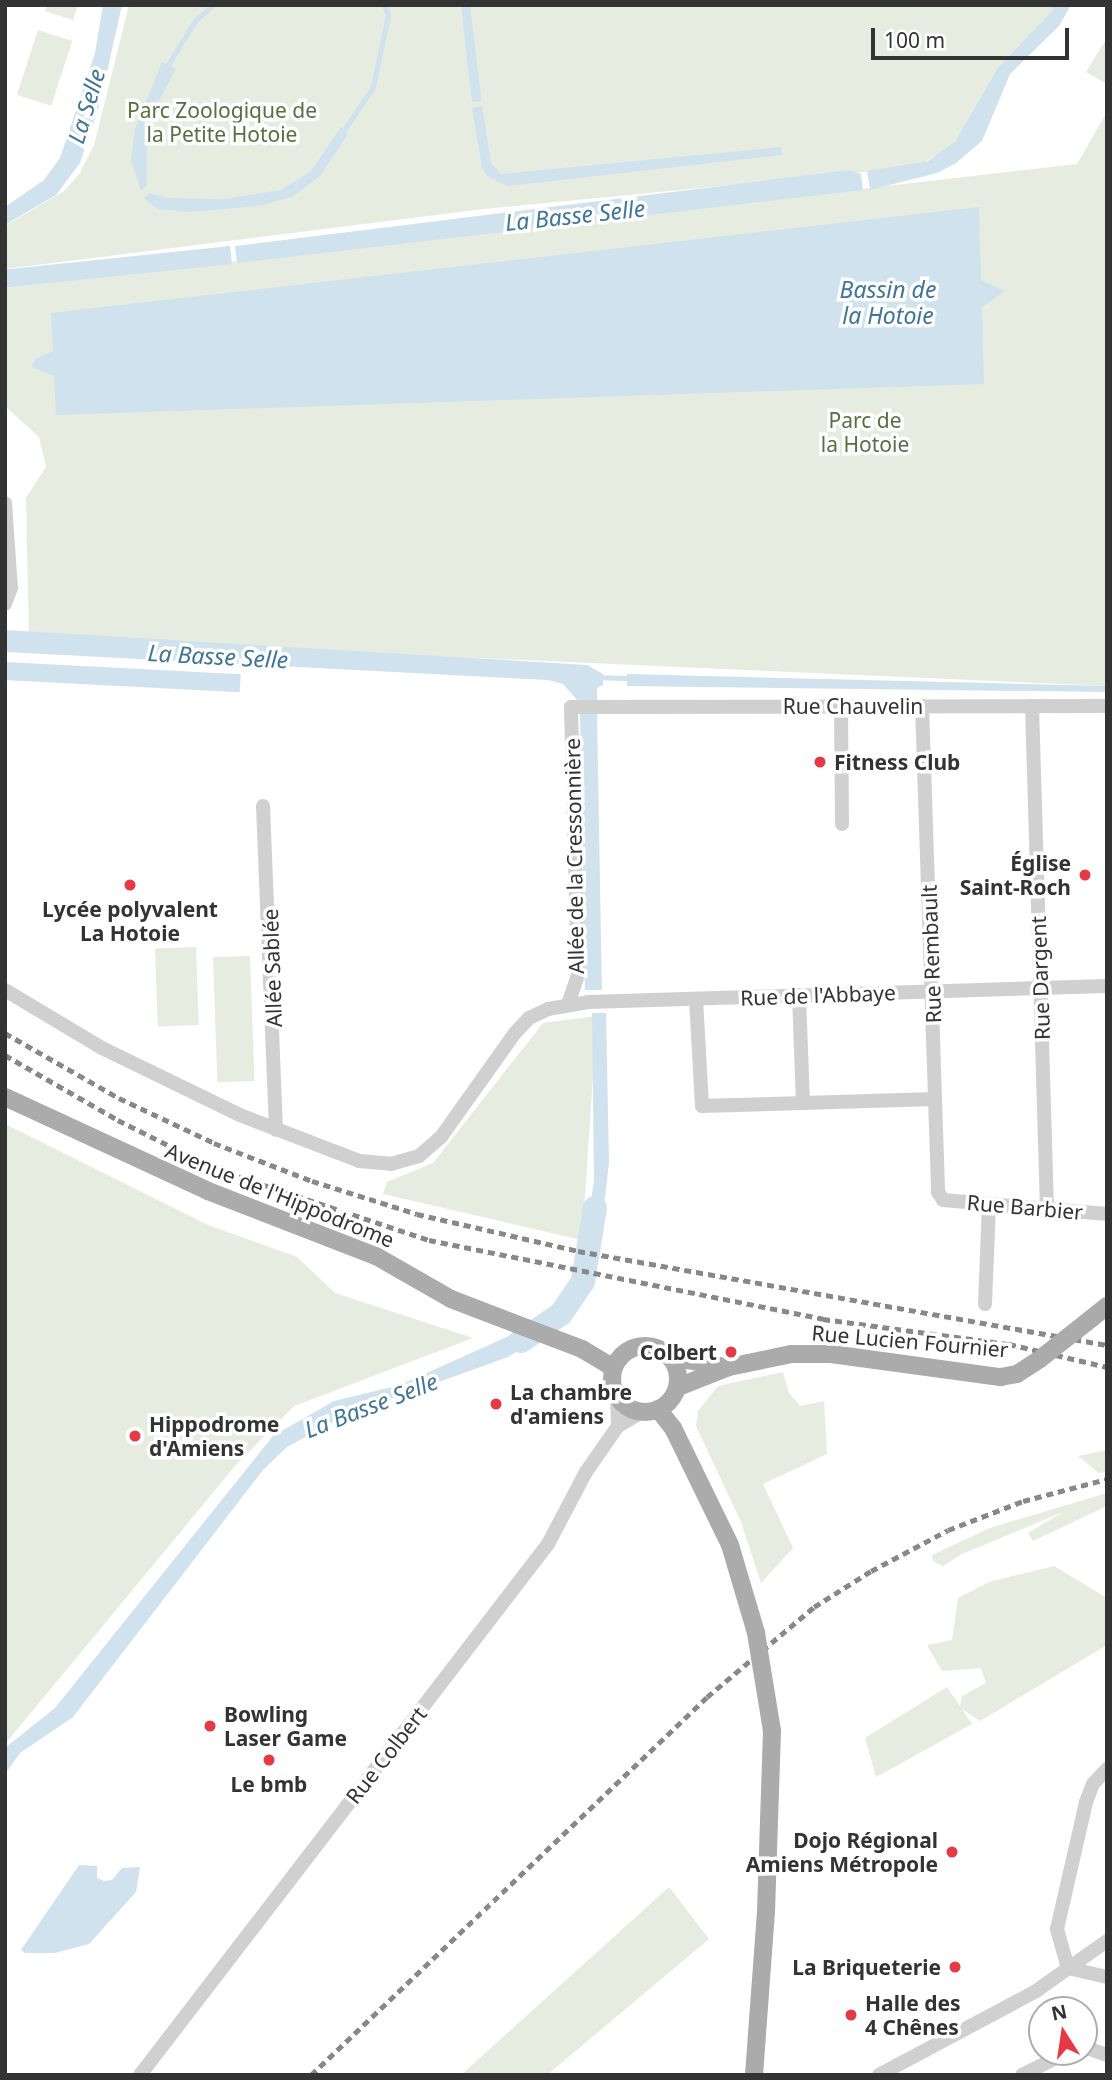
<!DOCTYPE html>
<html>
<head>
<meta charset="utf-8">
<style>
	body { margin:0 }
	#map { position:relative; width:1112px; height:2080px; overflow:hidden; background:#fff; font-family:"Noto Sans",sans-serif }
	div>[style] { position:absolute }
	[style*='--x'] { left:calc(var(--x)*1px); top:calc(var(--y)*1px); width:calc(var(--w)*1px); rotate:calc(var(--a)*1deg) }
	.green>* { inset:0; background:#e6ecdf; transform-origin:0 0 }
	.water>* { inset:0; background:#cfe2ee; transform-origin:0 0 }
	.stream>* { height:4.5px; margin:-2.25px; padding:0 2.25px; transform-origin:2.25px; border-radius:2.25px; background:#cfe2ee }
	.river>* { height:24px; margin:-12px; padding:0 12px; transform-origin:12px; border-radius:12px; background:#cfe2ee }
	.minor>* { height:14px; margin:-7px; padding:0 7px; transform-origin:7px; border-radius:7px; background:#d0d0d0 }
	.major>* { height:18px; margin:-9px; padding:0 9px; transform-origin:9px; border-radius:9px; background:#ababab }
	.major>.ring { margin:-9px; padding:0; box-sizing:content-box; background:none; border:18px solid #ababab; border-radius:50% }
	.rail>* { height:4.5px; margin-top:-2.25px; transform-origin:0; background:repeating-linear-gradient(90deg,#888 0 7px,transparent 0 12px) }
	.major-bridge>* { height:18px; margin:-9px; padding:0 9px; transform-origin:9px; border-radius:9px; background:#ababab }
	.dots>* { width:19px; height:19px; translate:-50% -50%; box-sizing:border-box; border:4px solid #fff; border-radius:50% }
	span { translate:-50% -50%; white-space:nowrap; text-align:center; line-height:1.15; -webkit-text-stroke:7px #fff; paint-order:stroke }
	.park-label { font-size:21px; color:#56703f }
	.street-label { font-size:21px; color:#333 }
	.poi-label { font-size:21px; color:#333; font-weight:700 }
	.left { translate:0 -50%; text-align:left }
	.right { translate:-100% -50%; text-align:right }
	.water-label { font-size:23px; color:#3f7597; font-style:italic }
	.frame { position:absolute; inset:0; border:7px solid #333; pointer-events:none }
	.north { position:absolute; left:1028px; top:1996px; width:70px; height:70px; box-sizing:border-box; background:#fff; border:2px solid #adadad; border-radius:50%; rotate:348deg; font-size:19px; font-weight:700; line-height:28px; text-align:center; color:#333 }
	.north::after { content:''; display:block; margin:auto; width:24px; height:32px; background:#e63946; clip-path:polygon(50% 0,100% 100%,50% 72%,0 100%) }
	.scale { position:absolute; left:871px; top:28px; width:198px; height:32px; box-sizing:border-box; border:4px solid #333; border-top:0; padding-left:9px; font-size:21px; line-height:24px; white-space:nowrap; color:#333; -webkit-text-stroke:5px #fff; paint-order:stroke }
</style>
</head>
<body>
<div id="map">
	<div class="green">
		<div style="clip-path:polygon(47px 5px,78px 5px,73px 20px,45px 11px)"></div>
		<div style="clip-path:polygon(129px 5px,1057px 5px,957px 144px,915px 167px,484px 209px,5px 269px,5px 226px,64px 191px,80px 173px,94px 145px)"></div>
		<div style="left:38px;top:30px;width:36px;height:68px;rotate:18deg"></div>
		<div style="clip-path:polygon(1107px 38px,1107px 84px,1086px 72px)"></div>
		<div style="clip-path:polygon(1107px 112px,1107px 686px,29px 638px,26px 498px,46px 467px,39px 437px,5px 406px,5px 288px,1077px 164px)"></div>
		<div style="left:196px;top:947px;width:78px;height:41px;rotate:88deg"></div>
		<div style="left:250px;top:956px;width:125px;height:37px;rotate:88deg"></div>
		<div style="clip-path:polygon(597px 1016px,582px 1240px,383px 1194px,387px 1182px,433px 1163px,543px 1023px)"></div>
		<div style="clip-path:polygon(5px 1124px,208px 1225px,297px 1257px,335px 1293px,473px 1338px,294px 1406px,235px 1466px,5px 1744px)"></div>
		<div style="clip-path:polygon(783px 1372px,789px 1393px,800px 1406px,824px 1401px,827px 1454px,763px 1484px,793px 1548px,761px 1583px,741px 1522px,696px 1426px,698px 1411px,718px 1386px)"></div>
		<div style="clip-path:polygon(1107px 1450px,1107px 1472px,1099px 1473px,1078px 1456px)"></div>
		<div style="clip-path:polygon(1107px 1493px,1107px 1506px,1033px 1541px,1028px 1533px,1063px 1512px,962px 1554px,943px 1566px,933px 1561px,932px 1555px,990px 1528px)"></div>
		<div style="clip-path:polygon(1054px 1566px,1107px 1598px,1107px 1645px,980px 1721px,962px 1709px,972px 1724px,876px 1777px,865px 1738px,947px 1687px,960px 1706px,962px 1696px,986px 1683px,981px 1668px,942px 1671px,927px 1645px,952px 1640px,958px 1598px,989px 1582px)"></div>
		<div style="clip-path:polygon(669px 1887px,709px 1939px,547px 2075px,461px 2075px)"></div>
	</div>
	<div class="water">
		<div style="clip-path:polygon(103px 5px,122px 5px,100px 103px,80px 163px,56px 195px,5px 225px,5px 207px,44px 180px,60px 158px,95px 53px)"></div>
		<div style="clip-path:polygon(461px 5px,470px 5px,481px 97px,481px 101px,472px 102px)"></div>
		<div style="clip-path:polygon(1071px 5px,1059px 26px,1010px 74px,982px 141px,956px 163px,937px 173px,870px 190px,867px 171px,928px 161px,955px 142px,998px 68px,1054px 9px,1050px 6px)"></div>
		<div style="clip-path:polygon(162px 62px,176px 69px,147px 123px,147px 186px,141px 190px,131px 160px,135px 129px)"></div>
		<div style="clip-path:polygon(482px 106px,491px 163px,501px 174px,781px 147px,782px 155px,507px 186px,486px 175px,482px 167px,472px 108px)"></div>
		<div style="clip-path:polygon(341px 127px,348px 134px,320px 176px,292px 197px,259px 206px,190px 212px,158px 209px,143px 198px,150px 193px,166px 198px,225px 199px,281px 190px,311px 171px)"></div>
		<div style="clip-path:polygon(850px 170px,861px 174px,863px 190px,237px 263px,235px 246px)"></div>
		<div style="clip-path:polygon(979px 207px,981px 280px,1005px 291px,982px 307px,984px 384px,56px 415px,54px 376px,32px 367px,35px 359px,53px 351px,51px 313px)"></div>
		<div style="left:230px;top:246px;width:18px;height:226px;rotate:84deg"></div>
		<div style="clip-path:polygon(5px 630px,587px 665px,603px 674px,603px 685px,597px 688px,597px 700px,578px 701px,563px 684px,548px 680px,5px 652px)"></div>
		<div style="left:5px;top:662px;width:236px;height:18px;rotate:3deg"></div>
		<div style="clip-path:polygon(627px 674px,1107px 686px,1107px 692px,627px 686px)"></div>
		<div style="left:597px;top:711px;width:279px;height:17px;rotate:89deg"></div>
		<div style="clip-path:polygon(592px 1013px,606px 1013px,609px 1163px,600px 1240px,586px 1237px,594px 1180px)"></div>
		<div style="clip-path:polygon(542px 1321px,557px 1326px,508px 1357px,342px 1417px,287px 1447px,263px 1470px,73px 1717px,20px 1753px,5px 1774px,5px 1748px,55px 1708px,273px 1436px,334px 1401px,400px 1385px)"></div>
		<div style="clip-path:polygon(79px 1865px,97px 1866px,97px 1878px,104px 1881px,112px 1880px,122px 1868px,140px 1867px,136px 1892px,89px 1944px,55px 1953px,25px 1953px,21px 1950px)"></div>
	</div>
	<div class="stream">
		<div style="--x:166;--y:68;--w:55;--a:-58.3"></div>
		<div style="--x:195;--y:21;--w:24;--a:-42"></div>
		<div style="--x:342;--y:133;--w:55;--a:-56"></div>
		<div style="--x:373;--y:87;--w:74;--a:-78.2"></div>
		<div style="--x:388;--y:15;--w:11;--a:-112"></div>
		<div style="--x:597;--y:677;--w:33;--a:2"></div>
	</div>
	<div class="river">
		<div style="--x:521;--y:1341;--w:48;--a:-34"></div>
		<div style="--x:561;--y:1314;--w:40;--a:-56"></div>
		<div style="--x:583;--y:1281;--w:74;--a:-80.7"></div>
	</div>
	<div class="minor">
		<div style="--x:5;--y:503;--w:85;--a:86"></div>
		<div style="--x:11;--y:588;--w:17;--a:111"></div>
		<div style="--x:841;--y:706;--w:118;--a:89.5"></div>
		<div style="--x:922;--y:706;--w:486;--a:88.1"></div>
		<div style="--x:938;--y:1192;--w:9;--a:58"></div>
		<div style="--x:943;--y:1200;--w:165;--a:4.9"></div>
		<div style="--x:1032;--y:706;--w:503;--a:88.29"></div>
		<div style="--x:263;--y:806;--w:324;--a:87.7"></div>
		<div style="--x:5;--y:990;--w:113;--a:30.9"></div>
		<div style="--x:102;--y:1048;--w:153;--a:25.9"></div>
		<div style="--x:240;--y:1115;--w:128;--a:21.1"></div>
		<div style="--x:359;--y:1161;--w:32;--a:5"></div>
		<div style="--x:391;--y:1164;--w:29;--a:-16"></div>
		<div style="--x:419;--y:1156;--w:29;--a:-41"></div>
		<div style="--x:441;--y:1137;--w:128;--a:-54.6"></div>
		<div style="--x:515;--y:1033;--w:21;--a:-47"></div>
		<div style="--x:529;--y:1018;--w:21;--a:-25"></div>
		<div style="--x:548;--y:1009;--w:42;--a:-9.7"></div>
		<div style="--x:589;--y:1002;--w:518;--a:-1.77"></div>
		<div style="--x:799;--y:995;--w:108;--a:87.9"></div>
		<div style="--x:696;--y:999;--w:107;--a:86.8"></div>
		<div style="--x:702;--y:1106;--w:233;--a:-1.7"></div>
		<div style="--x:568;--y:1004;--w:31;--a:-71"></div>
		<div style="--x:578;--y:975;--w:268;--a:-91.5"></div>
		<div style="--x:571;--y:707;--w:536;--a:-0.11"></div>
		<div style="--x:985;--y:1304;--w:100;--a:-87.7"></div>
		<div style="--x:617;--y:1396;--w:30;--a:88"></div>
		<div style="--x:1068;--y:1968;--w:41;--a:-105.8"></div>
		<div style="--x:1057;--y:1929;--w:130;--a:-77.1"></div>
		<div style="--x:1086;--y:1802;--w:19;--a:-69"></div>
		<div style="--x:1093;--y:1784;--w:21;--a:-47"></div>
		<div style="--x:1068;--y:1968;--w:40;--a:13"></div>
		<div style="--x:1084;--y:2047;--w:24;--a:19"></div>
		<div style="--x:140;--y:2075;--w:670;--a:-52.46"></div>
		<div style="--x:548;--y:1544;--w:81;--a:-62.2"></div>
		<div style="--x:586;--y:1472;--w:56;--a:-55.2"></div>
		<div style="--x:618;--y:1426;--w:28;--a:-30"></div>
		<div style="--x:879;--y:2075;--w:178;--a:-28.1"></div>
		<div style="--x:1036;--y:1991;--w:87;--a:-35.2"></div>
		<div style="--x:1022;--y:2075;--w:51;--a:-26.6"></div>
	</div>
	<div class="major">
		<div style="--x:5;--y:1097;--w:224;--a:24.8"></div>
		<div style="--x:208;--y:1191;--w:180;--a:21.2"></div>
		<div style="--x:376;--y:1256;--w:86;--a:29.8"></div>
		<div style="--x:451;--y:1299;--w:140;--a:20.9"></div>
		<div style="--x:582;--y:1349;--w:37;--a:31"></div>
		<div style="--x:1092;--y:1318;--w:19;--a:-39"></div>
		<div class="ring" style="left:612px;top:1346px;width:48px;height:48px"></div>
		<div style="--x:670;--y:1357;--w:57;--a:10.1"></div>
		<div style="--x:678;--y:1387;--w:55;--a:-21.4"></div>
		<div style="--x:729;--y:1367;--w:63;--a:-11.8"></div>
		<div style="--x:791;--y:1354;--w:40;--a:0"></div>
		<div style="--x:831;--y:1354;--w:171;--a:7.8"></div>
		<div style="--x:1000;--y:1377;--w:17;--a:-10"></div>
		<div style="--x:1017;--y:1374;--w:27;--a:-33"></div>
		<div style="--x:658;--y:1409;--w:24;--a:52"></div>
		<div style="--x:673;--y:1428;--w:130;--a:64"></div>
		<div style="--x:754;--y:2075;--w:165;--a:-85.8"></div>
	</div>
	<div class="rail">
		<div style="--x:5;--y:1033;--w:131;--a:29.7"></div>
		<div style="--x:119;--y:1098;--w:105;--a:25.3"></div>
		<div style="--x:214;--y:1143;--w:105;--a:21.2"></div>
		<div style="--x:312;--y:1181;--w:110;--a:17.4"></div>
		<div style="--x:417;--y:1214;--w:165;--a:12.9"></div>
		<div style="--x:578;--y:1251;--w:537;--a:10.08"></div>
		<div style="--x:5;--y:1055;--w:130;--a:29.9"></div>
		<div style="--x:118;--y:1120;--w:110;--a:26.6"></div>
		<div style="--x:216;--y:1169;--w:225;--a:18.4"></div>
		<div style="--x:429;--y:1240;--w:402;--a:11.3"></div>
		<div style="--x:823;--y:1319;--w:188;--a:7.7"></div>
		<div style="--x:1009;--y:1344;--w:101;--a:13.2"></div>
		<div style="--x:311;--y:2075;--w:547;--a:-43.67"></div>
		<div style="--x:707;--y:1697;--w:140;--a:-40.1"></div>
		<div style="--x:814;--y:1607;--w:67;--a:-32.3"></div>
		<div style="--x:871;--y:1571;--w:87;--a:-28"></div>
		<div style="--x:948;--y:1530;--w:80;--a:-21.1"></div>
		<div style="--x:1023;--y:1501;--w:87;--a:-14.7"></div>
	</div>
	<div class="major-bridge">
		<div style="--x:1040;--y:1359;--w:66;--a:-38.3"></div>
		<div style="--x:730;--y:1545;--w:92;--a:73.5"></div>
		<div style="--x:756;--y:1633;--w:99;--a:80.7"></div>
		<div style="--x:772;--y:1731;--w:179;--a:91.9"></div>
	</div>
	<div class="dots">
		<div style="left:820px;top:762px;background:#e63946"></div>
		<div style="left:1085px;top:875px;background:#e63946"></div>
		<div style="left:130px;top:885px;background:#e63946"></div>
		<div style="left:731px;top:1352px;background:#e63946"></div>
		<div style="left:496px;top:1404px;background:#e63946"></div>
		<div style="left:135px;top:1436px;background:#e63946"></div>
		<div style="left:210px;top:1726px;background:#e63946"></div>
		<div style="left:269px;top:1760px;background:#e63946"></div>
		<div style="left:952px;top:1852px;background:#e63946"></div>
		<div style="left:955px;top:1967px;background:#e63946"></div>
		<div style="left:851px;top:2015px;background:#e63946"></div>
	</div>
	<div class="park-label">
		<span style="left:222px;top:122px">Parc Zoologique de<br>la Petite Hotoie</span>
		<span style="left:865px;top:432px">Parc de<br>la Hotoie</span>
	</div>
	<div class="street-label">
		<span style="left:853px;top:706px">Rue Chauvelin</span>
		<span style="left:574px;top:856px;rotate:-91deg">Allée de la Cressonnière</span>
		<span style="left:931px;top:954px;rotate:-92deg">Rue Rembault</span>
		<span style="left:272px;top:968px;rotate:-92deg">Allée Sablée</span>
		<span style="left:1040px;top:978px;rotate:-92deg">Rue Dargent</span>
		<span style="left:818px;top:995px;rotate:-2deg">Rue de l'Abbaye</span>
		<span style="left:280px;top:1195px;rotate:22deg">Avenue de l'Hippodrome</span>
		<span style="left:1025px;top:1207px;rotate:5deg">Rue Barbier</span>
		<span style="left:910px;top:1341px;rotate:5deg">Rue Lucien Fournier</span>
		<span style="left:386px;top:1755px;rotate:-52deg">Rue Colbert</span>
	</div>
	<div class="poi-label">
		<span class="left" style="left:834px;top:762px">Fitness Club</span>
		<span class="right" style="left:1071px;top:875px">Église<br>Saint-Roch</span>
		<span style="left:130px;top:921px">Lycée polyvalent<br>La Hotoie</span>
		<span class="right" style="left:717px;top:1352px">Colbert</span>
		<span class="left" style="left:510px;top:1404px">La chambre<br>d'amiens</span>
		<span class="left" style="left:149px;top:1436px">Hippodrome<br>d'Amiens</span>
		<span class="left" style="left:224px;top:1726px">Bowling<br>Laser Game</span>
		<span style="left:269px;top:1784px">Le bmb</span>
		<span class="right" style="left:938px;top:1852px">Dojo Régional<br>Amiens Métropole</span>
		<span class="right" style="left:941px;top:1967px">La Briqueterie</span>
		<span class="left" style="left:865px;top:2015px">Halle des<br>4 Chênes</span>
	</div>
	<div class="water-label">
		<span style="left:86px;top:106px;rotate:-73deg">La Selle</span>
		<span style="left:575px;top:215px;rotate:-6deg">La Basse Selle</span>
		<span style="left:888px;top:302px">Bassin de<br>la Hotoie</span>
		<span style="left:218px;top:656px;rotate:3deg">La Basse Selle</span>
		<span style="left:371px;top:1405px;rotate:-21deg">La Basse Selle</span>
	</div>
	<div class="frame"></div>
	<div class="north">N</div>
	<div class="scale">100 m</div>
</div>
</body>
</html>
